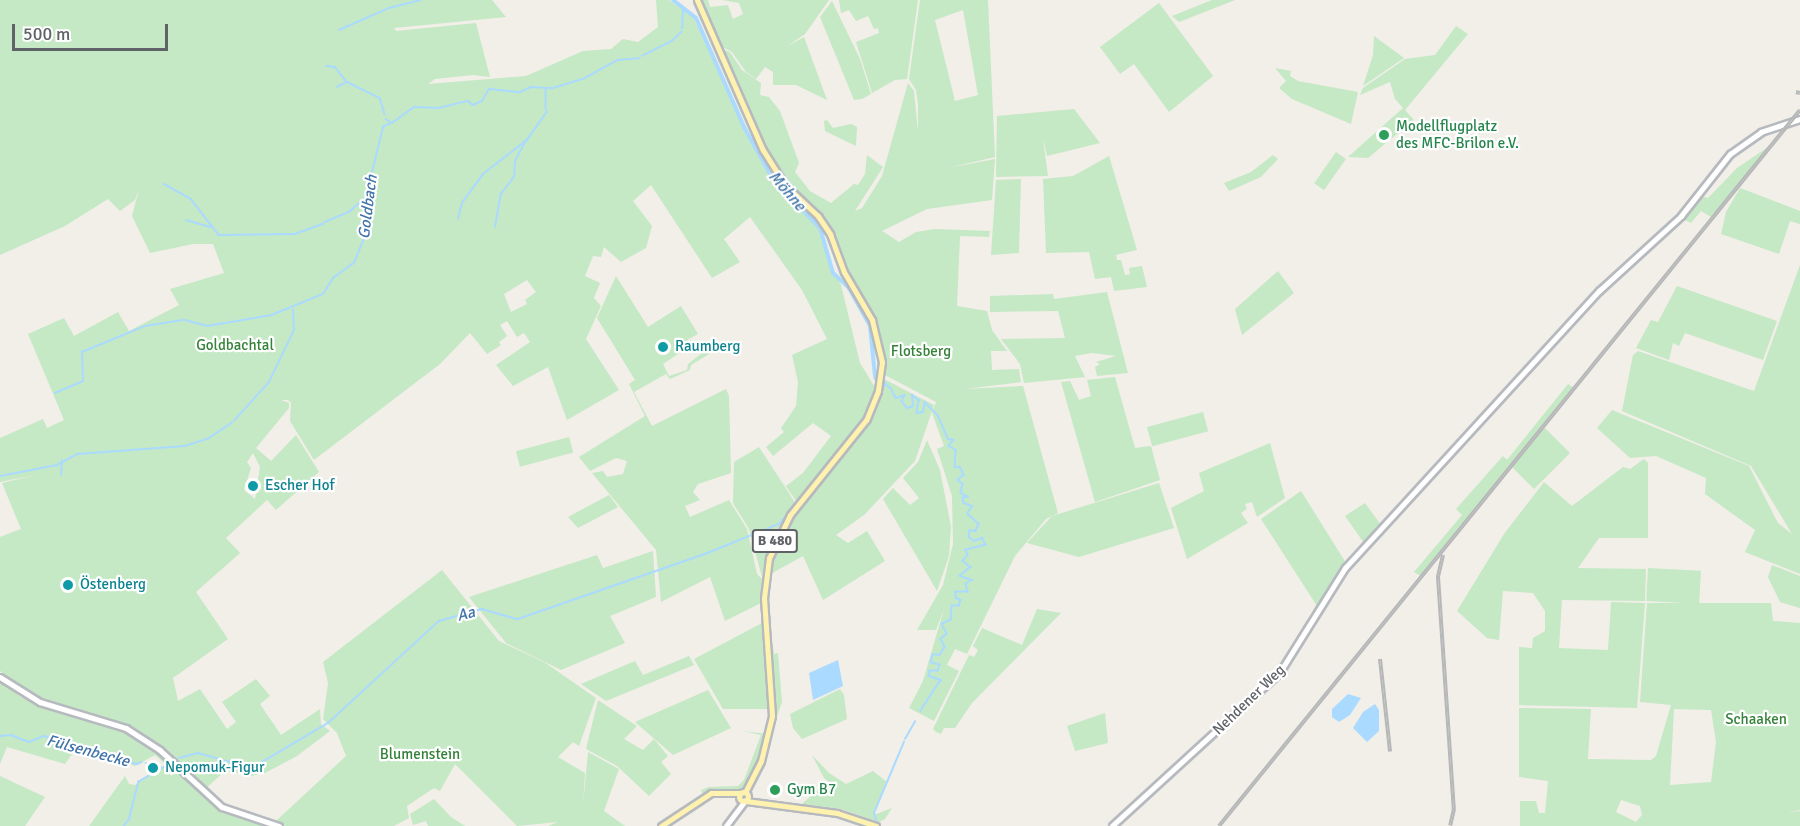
<!DOCTYPE html>
<html>
<head>
<meta charset="utf-8">
<style>
	body { margin:0 }
	#map { position:relative; width:1800px; height:826px; overflow:hidden; background:#f1efe8; font-family:Signika,sans-serif }
	div>[style] { position:absolute }
	[style*='--x'] { left:calc(var(--x)*1px); top:calc(var(--y)*1px); width:calc(var(--w)*1px); rotate:calc(var(--a)*1deg) }
	.green>* { inset:0; background:#c5e8c5; transform-origin:0 0 }
	.water>* { inset:0; background:#aadaff }
	.stream>* { height:1.5px; margin:-0.75px; padding:0 0.75px; transform-origin:0.75px; border-radius:0.75px; background:#aadaff }
	.river>* { height:4px; margin:-2px; padding:0 2px; transform-origin:2px; border-radius:2px; background:#aadaff }
	.roads { filter:drop-shadow(2px 0 #b6babf) drop-shadow(-2px 0 #b6babf) drop-shadow(0 2px #b6babf) drop-shadow(0 -2px #b6babf) }
	.secondary>* { height:4.5px; margin:-2.25px; padding:0 2.25px; transform-origin:2.25px; border-radius:2.25px; background:#fff }
	.primary>* { height:5px; margin:-2.5px; padding:0 2.5px; transform-origin:2.5px; border-radius:2.5px; background:#fff2af }
	.primary>.ring { margin:-2.5px; padding:0; box-sizing:content-box; background:none; border:5px solid #fff2af; border-radius:50% }
	.rail>* { height:4px; margin-top:-2px; transform-origin:0; background:repeating-linear-gradient(90deg,#fff 0 4.5px,#b6b7b8 0 9px); box-sizing:border-box; border-block:2px solid #b6b7b8 }
	.dots>* { width:16px; height:16px; translate:-50% -50%; box-sizing:border-box; border:3px solid #fff; border-radius:50% }
	span { translate:-50% -50%; white-space:nowrap; text-align:center; line-height:1.15; -webkit-text-stroke:4.5px #fff; paint-order:stroke }
	.shield-label span { padding:2px 4px; background:#fff; border:2px solid; border-radius:4px; -webkit-text-stroke-width:0 }
	.shield-label { font-size:14px; color:#5f6368; font-weight:700 }
	.leisure-label { font-size:15px; color:#27864d }
	.left { translate:0 -50%; text-align:left }
	.park-label { font-size:15px; color:#348238 }
	.culture-label { font-size:15px; color:#0d838f }
	.street-label { font-size:15px; color:#5f6368 }
	.water-label { font-size:16px; color:#4174aa; font-style:italic }
	.scale { position:absolute; left:12px; top:24px; width:156px; height:27px; box-sizing:border-box; border:3px solid #5f6368; border-top:0; padding-left:8px; font-size:18px; line-height:21px; white-space:nowrap; color:#5f6368; -webkit-text-stroke:4px #fff; paint-order:stroke }
</style>
</head>
<body>
<div id="map">
	<div class="green">
		<div style="clip-path:polygon(evenodd,0 0,492px 0,506px 17px,394px 28px,396px 31px,476px 23px,490px 77px,473px 75px,435px 79px,428px 84px,526px 76px,583px 51px,611px 49px,623px 39px,638px 42px,658px 27px,656px 0,669px 0,693px 17px,772px 182px,810px 217px,823px 234px,831px 267px,841px 285px,860px 363px,876px 389px,865px 418px,797px 502px,782px 481px,786px 486px,803px 473px,831px 436px,813px 423px,773px 456px,766px 447px,784px 432px,781px 428px,796px 406px,798px 382px,792px 355px,827px 339px,802px 290px,750px 217px,724px 239px,740px 262px,712px 278px,651px 185px,633px 201px,652px 226px,646px 248px,621px 262px,604px 247px,601px 257px,593px 256px,585px 276px,600px 283px,594px 298px,601px 306px,586px 339px,619px 390px,567px 420px,548px 367px,513px 386px,496px 365px,530px 342px,524px 333px,517px 337px,507px 321px,500px 325px,507px 336px,499px 342px,501px 345px,487px 354px,470px 333px,440px 364px,314px 460px,290px 421px,291px 403px,288px 400px,281px 400px,289px 403px,289px 408px,256px 448px,271px 461px,296px 435px,319px 472px,276px 510px,267px 500px,226px 538px,240px 553px,196px 592px,228px 639px,173px 678px,178px 701px,200px 689px,227px 729px,236px 722px,222px 702px,256px 679px,270px 696px,260px 704px,281px 735px,320px 709px,321px 724px,330px 731px,297px 756px,265px 773px,251px 776px,225px 771px,204px 790px,168px 750px,142px 734px,109px 719px,23px 692px,0 671px,0 537px,21px 529px,2px 483px,36px 475px,0 482px,0 438px,43px 419px,47px 428px,64px 420px,28px 334px,64px 318px,74px 336px,118px 312px,129px 331px,179px 305px,170px 289px,224px 273px,213px 244px,193px 244px,150px 253px,132px 216px,139px 189px,135px 200px,120px 211px,108px 199px,65px 226px,0 255px,0 0,527px 280px,536px 292px,525px 300px,527px 304px,511px 312px,504px 294px,527px 280px,0 0,253px 453px,260px 467px,255px 499px,244px 490px,251px 468px,247px 462px,253px 453px)"></div>
		<div style="clip-path:polygon(699px 0,708px 0,710px 7px,728px 5px,733px 19px,743px 14px,739px 3px,722px 0,829px 0,805px 34px,786px 47px,804px 37px,827px 100px,796px 85px,773px 85px,773px 72px,765px 67px,756px 79px,746px 72px,732px 52px,717px 44px)"></div>
		<div style="clip-path:polygon(839px 0,918px 0,907px 79px,895px 80px,872px 93px,856px 42px,879px 33px,878px 28px,874px 29px,868px 16px,856px 21px,849px 10px,841px 13px)"></div>
		<div style="clip-path:polygon(evenodd,920px 0,988px 0,995px 157px,948px 168px,995px 159px,992px 200px,927px 209px,882px 231px,899px 242px,916px 232px,935px 229px,990px 231px,989px 237px,960px 236px,957px 306px,987px 311px,992px 330px,1007px 351px,991px 351px,992px 370px,1019px 369px,1021px 382px,965px 389px,1023px 386px,1058px 513px,1046px 519px,1015px 556px,967px 654px,955px 649px,947px 665px,959px 671px,934px 721px,909px 708px,923px 681px,944px 609px,936px 630px,917px 630px,943px 585px,953px 544px,952px 496px,937px 449px,944px 446px,932px 413px,936px 402px,883px 374px,879px 331px,850px 280px,837px 240px,778px 173px,758px 137px,720px 49px,730px 52px,742px 70px,761px 83px,760px 95px,769px 97px,780px 111px,799px 163px,795px 172px,810px 191px,831px 203px,854px 184px,858px 185px,865px 174px,867px 155px,883px 167px,855px 211px,862px 208px,882px 176px,908px 83px,914px 91px,918px 132px,918px 104px,916px 90px,909px 79px,920px 0,963px 10px,978px 95px,955px 101px,935px 20px,963px 10px)"></div>
		<div style="clip-path:polygon(1212px 0,1235px 0,1179px 22px,1172px 16px)"></div>
		<div style="clip-path:polygon(832px 1px,860px 59px,871px 94px,862px 99px,854px 100px,820px 17px)"></div>
		<div style="clip-path:polygon(1159px 3px,1213px 76px,1169px 112px,1134px 64px,1120px 74px,1100px 47px)"></div>
		<div style="clip-path:polygon(1456px 26px,1468px 34px,1405px 110px,1414px 120px,1368px 158px,1348px 157px,1403px 108px,1395px 99px,1390px 82px,1360px 95px,1363px 88px,1405px 59px,1435px 55px)"></div>
		<div style="clip-path:polygon(1374px 36px,1404px 58px,1363px 86px,1373px 55px)"></div>
		<div style="clip-path:polygon(1275px 68px,1291px 71px,1290px 76px,1298px 81px,1358px 92px,1351px 124px,1292px 99px,1279px 88px,1286px 81px)"></div>
		<div style="clip-path:polygon(1074px 109px,1100px 143px,1047px 156px,1043px 139px,1048px 176px,996px 177px,997px 116px)"></div>
		<div style="clip-path:polygon(827px 120px,833px 128px,851px 124px,857px 127px,856px 146px,825px 131px,824px 121px)"></div>
		<div style="clip-path:polygon(1768px 147px,1711px 217px,1701px 211px,1691px 223px,1685px 220px,1699px 196px,1708px 198px,1737px 168px)"></div>
		<div style="left:1336px;top:152px;width:12px;height:38px;rotate:35deg"></div>
		<div style="clip-path:polygon(1273px 155px,1278px 159px,1261px 177px,1229px 191px,1224px 183px,1251px 172px)"></div>
		<div style="clip-path:polygon(1109px 156px,1137px 250px,1116px 255px,1117px 260px,1121px 260px,1125px 275px,1130px 274px,1129px 268px,1142px 266px,1147px 287px,1114px 291px,1111px 277px,1095px 279px,1089px 252px,1046px 253px,1043px 179px,1073px 176px)"></div>
		<div style="clip-path:polygon(1021px 179px,1019px 253px,991px 255px,996px 180px)"></div>
		<div style="clip-path:polygon(1740px 188px,1800px 211px,1800px 224px,1790px 221px,1779px 254px,1721px 234px,1726px 212px)"></div>
		<div style="clip-path:polygon(1800px 265px,1800px 574px,1745px 552px,1755px 530px,1705px 494px,1706px 478px,1656px 456px,1630px 458px,1597px 428px,1612px 410px,1749px 466px,1778px 523px,1792px 534px,1751px 466px,1622px 411px,1633px 355px,1638px 351px,1754px 391px)"></div>
		<div style="clip-path:polygon(1278px 271px,1294px 293px,1242px 335px,1235px 309px)"></div>
		<div style="clip-path:polygon(616px 276px,648px 327px,681px 306px,698px 334px,687px 340px,690px 346px,663px 364px,669px 376px,687px 370px,688px 364px,702px 353px,700px 346px,704px 343px,709px 354px,691px 365px,690px 370px,670px 379px,666px 374px,634px 392px,652px 426px,726px 389px,729px 396px,731px 473px,698px 484px,693px 492px,700px 500px,685px 506px,690px 517px,729px 500px,747px 529px,757px 574px,763px 580px,771px 709px,723px 709px,694px 659px,762px 623px,761px 603px,725px 621px,710px 577px,661px 602px,656px 550px,592px 473px,603px 471px,607px 477px,623px 474px,627px 461px,616px 458px,590px 471px,579px 457px,645px 416px,629px 384px,635px 380px,597px 318px)"></div>
		<div style="clip-path:polygon(1677px 286px,1777px 321px,1763px 360px,1685px 333px,1679px 346px,1673px 343px,1669px 360px,1636px 348px,1651px 320px,1658px 322px)"></div>
		<div style="clip-path:polygon(1107px 292px,1128px 373px,1097px 376px,1095px 367px,1100px 364px,1096px 362px,1116px 356px,1092px 353px,1075px 356px,1085px 377px,1024px 383px,1020px 364px,1001px 339px,1065px 338px,1058px 311px,990px 312px,990px 296px,1053px 294px,1054px 299px)"></div>
		<div style="clip-path:polygon(1115px 377px,1135px 448px,1151px 446px,1160px 480px,1095px 502px,1061px 382px,1070px 381px,1079px 400px,1091px 396px,1087px 380px)"></div>
		<div style="clip-path:polygon(882px 378px,934px 405px,915px 461px,864px 515px,836px 535px,848px 543px,867px 531px,885px 561px,823px 600px,803px 556px,767px 576px,773px 543px,762px 577px,749px 529px,733px 503px,734px 462px,759px 447px,796px 504px,860px 431px)"></div>
		<div style="clip-path:polygon(1568px 384px,1573px 387px,1421px 576px,1414px 572px,1462px 515px,1456px 509px,1503px 456px,1507px 460px)"></div>
		<div style="left:1203px;top:412px;width:20px;height:58px;rotate:75deg"></div>
		<div style="clip-path:polygon(1544px 427px,1570px 453px,1534px 489px,1512px 467px)"></div>
		<div style="left:569px;top:437px;width:16px;height:55px;rotate:75deg"></div>
		<div style="clip-path:polygon(927px 440px,940px 470px,951px 527px,949px 556px,937px 591px,883px 499px,893px 488px,910px 505px,919px 498px,903px 478px,918px 462px)"></div>
		<div style="clip-path:polygon(1270px 443px,1285px 498px,1257px 517px,1252px 502px,1245px 504px,1247px 509px,1241px 513px,1248px 523px,1187px 559px,1171px 508px,1204px 491px,1199px 473px)"></div>
		<div style="clip-path:polygon(1644px 459px,1648px 463px,1648px 538px,1599px 538px,1578px 568px,1646px 569px,1645px 601px,1562px 600px,1559px 648px,1608px 650px,1611px 602px,1645px 603px,1637px 708px,1519px 705px,1519px 647px,1532px 648px,1533px 638px,1545px 631px,1545px 611px,1533px 593px,1503px 591px,1499px 640px,1487px 638px,1457px 611px,1504px 534px,1544px 482px,1572px 506px,1623px 467px,1630px 469px)"></div>
		<div style="clip-path:polygon(1159px 483px,1174px 528px,1079px 557px,1027px 543px,1052px 516px)"></div>
		<div style="clip-path:polygon(1301px 491px,1346px 563px,1317px 606px,1261px 519px)"></div>
		<div style="clip-path:polygon(609px 495px,618px 507px,578px 528px,568px 517px)"></div>
		<div style="clip-path:polygon(1365px 503px,1381px 525px,1364px 543px,1345px 516px)"></div>
		<div style="clip-path:polygon(653px 551px,656px 597px,610px 616px,625px 643px,561px 670px,506px 643px,469px 597px,597px 555px,603px 568px)"></div>
		<div style="clip-path:polygon(1772px 565px,1800px 576px,1800px 608px,1780px 602px,1768px 577px)"></div>
		<div style="left:1648px;top:568px;width:53px;height:33px;rotate:3deg"></div>
		<div style="clip-path:polygon(442px 570px,499px 641px,544px 662px,596px 698px,579px 746px,573px 742px,558px 757px,585px 773px,583px 806px,588px 752px,619px 769px,604px 811px,625px 826px,548px 826px,558px 822px,517px 826px,455px 764px,440px 791px,434px 788px,407px 806px,409px 818px,394px 826px,284px 826px,276px 821px,346px 756px,337px 733px,323px 719px,328px 683px,323px 662px)"></div>
		<div style="clip-path:polygon(767px 599px,774px 654px,778px 653px,782px 702px,774px 725px)"></div>
		<div style="clip-path:polygon(evenodd,1647px 603px,1771px 603px,1773px 621px,1800px 623px,1800px 810px,1787px 813px,1800px 811px,1800px 826px,1520px 826px,1520px 801px,1536px 801px,1539px 813px,1545px 813px,1548px 781px,1519px 777px,1519px 708px,1591px 709px,1588px 759px,1651px 760px,1656px 756px,1671px 705px,1640px 702px,1647px 603px,1674px 709px,1711px 710px,1716px 742px,1711px 782px,1670px 785px,1674px 709px,1647px 603px,1621px 800px,1640px 806px,1642px 815px,1636px 822px,1616px 812px,1621px 800px)"></div>
		<div style="clip-path:polygon(1037px 609px,1061px 613px,972px 703px,955px 728px,944px 728px,941px 734px,936px 732px,933px 729px,969px 655px,974px 657px,978px 650px,973px 646px,982px 628px,1022px 645px)"></div>
		<div style="clip-path:polygon(689px 656px,694px 665px,606px 701px,581px 684px,635px 661px,643px 675px)"></div>
		<div style="clip-path:polygon(0 681px,21px 697px,49px 709px,109px 724px,141px 739px,220px 809px,272px 826px,89px 826px,125px 776px,129px 784px,135px 785px,154px 771px,151px 768px,156px 761px,166px 771px,165px 764px,155px 755px,135px 766px,77px 747px,65px 764px,7px 747px,0 764px)"></div>
		<div style="clip-path:polygon(840px 689px,844px 695px,847px 719px,802px 739px,793px 728px,790px 714px)"></div>
		<div style="clip-path:polygon(708px 690px,731px 728px,673px 755px,635px 722px)"></div>
		<div style="clip-path:polygon(598px 700px,637px 726px,624px 739px,643px 750px,654px 739px,668px 756px,661px 762px,671px 774px,649px 796px,617px 766px,586px 749px)"></div>
		<div style="clip-path:polygon(1105px 713px,1108px 743px,1075px 751px,1067px 726px)"></div>
		<div style="clip-path:polygon(743px 731px,767px 734px,763px 752px,744px 791px,724px 789px,703px 795px,701px 790px,709px 787px,738px 786px,744px 780px,761px 735px)"></div>
		<div style="clip-path:polygon(812px 755px,829px 773px,846px 784px,873px 771px,887px 782px,874px 815px,892px 808px,885px 819px,879px 822px,841px 809px,802px 804px,826px 782px,828px 782px,832px 787px,836px 788px,824px 778px)"></div>
		<div style="clip-path:polygon(0 776px,45px 797px,25px 826px,0 826px)"></div>
		<div style="clip-path:polygon(434px 799px,451px 817px,465px 826px,428px 826px,426px 821px,413px 825px,410px 814px)"></div>
	</div>
	<div class="water">
		<div style="clip-path:polygon(838px 660px,843px 686px,813px 700px,809px 673px)"></div>
		<div style="clip-path:polygon(1348px 694px,1361px 698px,1350px 715px,1339px 722px,1332px 717px,1332px 709px)"></div>
		<div style="clip-path:polygon(1375px 704px,1379px 710px,1379px 731px,1367px 742px,1353px 728px,1363px 712px)"></div>
	</div>
	<div class="stream">
		<div style="--x:682;--y:29;--w:19;--a:-87"></div>
		<div style="--x:339;--y:30;--w:55;--a:-23.7"></div>
		<div style="--x:389;--y:8;--w:32;--a:-14"></div>
		<div style="--x:642;--y:56;--w:34;--a:-27"></div>
		<div style="--x:672;--y:41;--w:13;--a:-45"></div>
		<div style="--x:326;--y:66;--w:9;--a:6"></div>
		<div style="--x:335;--y:67;--w:19;--a:51"></div>
		<div style="--x:347;--y:82;--w:37;--a:26"></div>
		<div style="--x:380;--y:98;--w:17;--a:73"></div>
		<div style="--x:337;--y:87;--w:11;--a:-27"></div>
		<div style="--x:546;--y:89;--w:20;--a:90"></div>
		<div style="--x:386;--y:119;--w:7;--a:34"></div>
		<div style="--x:392;--y:123;--w:27;--a:-36"></div>
		<div style="--x:414;--y:107;--w:25;--a:2"></div>
		<div style="--x:439;--y:108;--w:30;--a:-14"></div>
		<div style="--x:468;--y:101;--w:6;--a:39"></div>
		<div style="--x:473;--y:105;--w:10;--a:-24"></div>
		<div style="--x:482;--y:101;--w:14;--a:-60"></div>
		<div style="--x:489;--y:89;--w:31;--a:6"></div>
		<div style="--x:520;--y:92;--w:12;--a:-24"></div>
		<div style="--x:531;--y:87;--w:22;--a:3"></div>
		<div style="--x:553;--y:88;--w:34;--a:-17"></div>
		<div style="--x:585;--y:78;--w:38;--a:-29"></div>
		<div style="--x:618;--y:60;--w:21;--a:-5"></div>
		<div style="--x:164;--y:184;--w:31;--a:29"></div>
		<div style="--x:191;--y:199;--w:46;--a:52.1"></div>
		<div style="--x:219;--y:235;--w:76;--a:-0.8"></div>
		<div style="--x:295;--y:234;--w:30;--a:-20"></div>
		<div style="--x:458;--y:219;--w:16;--a:-76"></div>
		<div style="--x:462;--y:203;--w:36;--a:-54"></div>
		<div style="--x:483;--y:174;--w:56;--a:-37.7"></div>
		<div style="--x:527;--y:140;--w:35;--a:-55"></div>
		<div style="--x:186;--y:220;--w:26;--a:16"></div>
		<div style="--x:325;--y:222;--w:26;--a:-23"></div>
		<div style="--x:349;--y:212;--w:23;--a:-41"></div>
		<div style="--x:495;--y:227;--w:34;--a:-80"></div>
		<div style="--x:501;--y:194;--w:21;--a:-53"></div>
		<div style="--x:514;--y:177;--w:16;--a:-86"></div>
		<div style="--x:515;--y:161;--w:24;--a:-62"></div>
		<div style="--x:269;--y:316;--w:58;--a:-22.2"></div>
		<div style="--x:323;--y:294;--w:19;--a:-58"></div>
		<div style="--x:333;--y:278;--w:26;--a:-36"></div>
		<div style="--x:354;--y:263;--w:38;--a:-68"></div>
		<div style="--x:368;--y:228;--w:19;--a:-81"></div>
		<div style="--x:371;--y:209;--w:13;--a:-113"></div>
		<div style="--x:366;--y:197;--w:72;--a:-76.3"></div>
		<div style="--x:383;--y:127;--w:7;--a:-27"></div>
		<div style="--x:185;--y:320;--w:23;--a:15"></div>
		<div style="--x:207;--y:326;--w:61;--a:-9.5"></div>
		<div style="--x:55;--y:393;--w:30;--a:-23"></div>
		<div style="--x:83;--y:381;--w:29;--a:-92"></div>
		<div style="--x:82;--y:352;--w:68;--a:-22.4"></div>
		<div style="--x:145;--y:326;--w:38;--a:-9"></div>
		<div style="--x:234;--y:421;--w:52;--a:-48.1"></div>
		<div style="--x:269;--y:382;--w:58;--a:-64.3"></div>
		<div style="--x:294;--y:330;--w:20;--a:-93"></div>
		<div style="--x:61;--y:475;--w:14;--a:-86"></div>
		<div style="--x:0;--y:476;--w:58;--a:-10.9"></div>
		<div style="--x:57;--y:465;--w:24;--a:-28"></div>
		<div style="--x:78;--y:454;--w:107;--a:-4.3"></div>
		<div style="--x:185;--y:446;--w:25;--a:-18"></div>
		<div style="--x:209;--y:438;--w:27;--a:-34"></div>
		<div style="--x:792;--y:519;--w:118;--a:-51.2"></div>
		<div style="--x:866;--y:427;--w:47;--a:-66.2"></div>
		<div style="--x:885;--y:384;--w:7;--a:34"></div>
		<div style="--x:891;--y:388;--w:11;--a:63"></div>
		<div style="--x:896;--y:398;--w:9;--a:-18"></div>
		<div style="--x:905;--y:395;--w:7;--a:117"></div>
		<div style="--x:902;--y:401;--w:9;--a:54"></div>
		<div style="--x:907;--y:408;--w:6;--a:-18"></div>
		<div style="--x:913;--y:406;--w:11;--a:-95"></div>
		<div style="--x:912;--y:395;--w:9;--a:36"></div>
		<div style="--x:919;--y:400;--w:13;--a:99"></div>
		<div style="--x:917;--y:413;--w:6;--a:-9"></div>
		<div style="--x:923;--y:412;--w:10;--a:-79"></div>
		<div style="--x:925;--y:402;--w:18;--a:45"></div>
		<div style="--x:938;--y:415;--w:26;--a:67"></div>
		<div style="--x:948;--y:439;--w:6;--a:9"></div>
		<div style="--x:954;--y:440;--w:8;--a:130"></div>
		<div style="--x:949;--y:446;--w:8;--a:30"></div>
		<div style="--x:956;--y:450;--w:17;--a:93"></div>
		<div style="--x:955;--y:467;--w:5;--a:0"></div>
		<div style="--x:960;--y:467;--w:9;--a:63"></div>
		<div style="--x:964;--y:475;--w:8;--a:140"></div>
		<div style="--x:958;--y:480;--w:6;--a:39"></div>
		<div style="--x:963;--y:484;--w:9;--a:103"></div>
		<div style="--x:961;--y:493;--w:8;--a:30"></div>
		<div style="--x:968;--y:497;--w:5;--a:169"></div>
		<div style="--x:963;--y:498;--w:5;--a:79"></div>
		<div style="--x:964;--y:503;--w:9;--a:21"></div>
		<div style="--x:972;--y:506;--w:9;--a:117"></div>
		<div style="--x:968;--y:514;--w:15;--a:42"></div>
		<div style="--x:979;--y:524;--w:8;--a:113"></div>
		<div style="--x:976;--y:531;--w:6;--a:180"></div>
		<div style="--x:970;--y:531;--w:6;--a:99"></div>
		<div style="--x:969;--y:537;--w:6;--a:39"></div>
		<div style="--x:974;--y:541;--w:9;--a:-21"></div>
		<div style="--x:982;--y:538;--w:8;--a:60"></div>
		<div style="--x:986;--y:545;--w:21;--a:166"></div>
		<div style="--x:966;--y:550;--w:5;--a:68"></div>
		<div style="--x:968;--y:555;--w:8;--a:130"></div>
		<div style="--x:963;--y:561;--w:10;--a:37"></div>
		<div style="--x:971;--y:567;--w:14;--a:141"></div>
		<div style="--x:960;--y:576;--w:13;--a:18"></div>
		<div style="--x:972;--y:580;--w:7;--a:146"></div>
		<div style="--x:966;--y:584;--w:8;--a:76"></div>
		<div style="--x:968;--y:592;--w:12;--a:180"></div>
		<div style="--x:956;--y:592;--w:6;--a:90"></div>
		<div style="--x:956;--y:598;--w:5;--a:22"></div>
		<div style="--x:961;--y:600;--w:6;--a:108"></div>
		<div style="--x:959;--y:606;--w:7;--a:180"></div>
		<div style="--x:952;--y:606;--w:14;--a:94"></div>
		<div style="--x:951;--y:620;--w:10;--a:156"></div>
		<div style="--x:942;--y:624;--w:11;--a:63"></div>
		<div style="--x:947;--y:634;--w:8;--a:140"></div>
		<div style="--x:941;--y:639;--w:9;--a:63"></div>
		<div style="--x:945;--y:647;--w:9;--a:122"></div>
		<div style="--x:940;--y:655;--w:7;--a:180"></div>
		<div style="--x:933;--y:655;--w:7;--a:106"></div>
		<div style="--x:931;--y:662;--w:9;--a:18"></div>
		<div style="--x:940;--y:665;--w:6;--a:108"></div>
		<div style="--x:938;--y:671;--w:8;--a:180"></div>
		<div style="--x:930;--y:671;--w:5;--a:101"></div>
		<div style="--x:929;--y:676;--w:13;--a:18"></div>
		<div style="--x:941;--y:680;--w:37;--a:123"></div>
		<div style="--x:0;--y:736;--w:11;--a:-5"></div>
		<div style="--x:11;--y:735;--w:19;--a:21"></div>
		<div style="--x:29;--y:742;--w:16;--a:-22"></div>
		<div style="--x:44;--y:736;--w:97;--a:16.8"></div>
		<div style="--x:137;--y:764;--w:5;--a:-22"></div>
		<div style="--x:905;--y:739;--w:20;--a:-60"></div>
		<div style="--x:179;--y:758;--w:20;--a:-15"></div>
		<div style="--x:198;--y:753;--w:56;--a:15.5"></div>
		<div style="--x:252;--y:768;--w:88;--a:-30.6"></div>
		<div style="--x:328;--y:723;--w:151;--a:-42.6"></div>
		<div style="--x:439;--y:621;--w:45;--a:-15.6"></div>
		<div style="--x:482;--y:609;--w:37;--a:16"></div>
		<div style="--x:518;--y:619;--w:198;--a:-19.2"></div>
		<div style="--x:705;--y:554;--w:80;--a:-22.1"></div>
		<div style="--x:779;--y:524;--w:11;--a:-49"></div>
		<div style="--x:146;--y:763;--w:13;--a:27"></div>
		<div style="--x:876;--y:820;--w:7;--a:-106"></div>
		<div style="--x:874;--y:813;--w:77;--a:-67.1"></div>
		<div style="--x:124;--y:826;--w:9;--a:-54"></div>
		<div style="--x:129;--y:819;--w:38;--a:-76"></div>
		<div style="--x:138;--y:782;--w:38;--a:-30"></div>
	</div>
	<div class="river">
		<div style="--x:673;--y:0;--w:29;--a:38"></div>
		<div style="--x:696;--y:18;--w:119;--a:66.2"></div>
		<div style="--x:744;--y:127;--w:60;--a:60.9"></div>
		<div style="--x:773;--y:179;--w:68;--a:46.2"></div>
		<div style="--x:820;--y:228;--w:47;--a:73.9"></div>
		<div style="--x:833;--y:273;--w:22;--a:43"></div>
		<div style="--x:849;--y:288;--w:43;--a:61.1"></div>
		<div style="--x:870;--y:326;--w:50;--a:84.3"></div>
		<div style="--x:875;--y:376;--w:8;--a:67"></div>
		<div style="--x:878;--y:383;--w:7;--a:8"></div>
	</div>
	<div class="roads">
		<div class="secondary">
			<div style="--x:0;--y:677;--w:47;--a:32"></div>
			<div style="--x:40;--y:702;--w:90;--a:16.8"></div>
			<div style="--x:126;--y:728;--w:40;--a:32.9"></div>
			<div style="--x:160;--y:750;--w:84;--a:42.6"></div>
			<div style="--x:222;--y:807;--w:60;--a:18.4"></div>
			<div style="--x:726;--y:826;--w:31;--a:-53"></div>
			<div style="--x:1112;--y:826;--w:228;--a:-42.5"></div>
			<div style="--x:1280;--y:672;--w:123;--a:-58"></div>
			<div style="--x:1345;--y:568;--w:376;--a:-47.5"></div>
			<div style="--x:1599;--y:291;--w:111;--a:-42.4"></div>
			<div style="--x:1681;--y:216;--w:79;--a:-51.7"></div>
			<div style="--x:1730;--y:154;--w:38;--a:-35"></div>
			<div style="--x:1761;--y:132;--w:41;--a:-18.4"></div>
		</div>
		<div class="primary">
			<div style="--x:697;--y:0;--w:164;--a:66.3"></div>
			<div style="--x:763;--y:150;--w:40;--a:58"></div>
			<div style="--x:784;--y:184;--w:47;--a:43.3"></div>
			<div style="--x:818;--y:216;--w:22;--a:56"></div>
			<div style="--x:830;--y:234;--w:40;--a:69.8"></div>
			<div style="--x:844;--y:272;--w:56;--a:59.7"></div>
			<div style="--x:872;--y:320;--w:43;--a:76.6"></div>
			<div style="--x:882;--y:362;--w:29;--a:98"></div>
			<div style="--x:878;--y:391;--w:31;--a:112"></div>
			<div style="--x:866;--y:420;--w:122;--a:128.7"></div>
			<div style="--x:790;--y:515;--w:48;--a:116"></div>
			<div style="--x:769;--y:558;--w:40;--a:97.1"></div>
			<div style="--x:764;--y:598;--w:118;--a:86.1"></div>
			<div style="--x:772;--y:716;--w:46;--a:103.7"></div>
			<div style="--x:761;--y:761;--w:35;--a:117"></div>
			<div class="ring" style="left:739.5px;top:792.5px;width:4px;height:4px"></div>
			<div style="--x:746;--y:801;--w:92;--a:7.5"></div>
			<div style="--x:837;--y:813;--w:41;--a:18.4"></div>
			<div style="--x:661;--y:826;--w:60;--a:-33.4"></div>
			<div style="--x:711;--y:793;--w:30;--a:0"></div>
		</div>
	</div>
	<div class="rail">
		<div style="--x:1796;--y:92;--w:4;--a:14"></div>
		<div style="--x:1443;--y:555;--w:23;--a:103"></div>
		<div style="--x:1438;--y:577;--w:233;--a:86.1"></div>
		<div style="--x:1454;--y:809;--w:17;--a:103"></div>
		<div style="--x:1380;--y:659;--w:93;--a:83.8"></div>
		<div style="--x:1219;--y:826;--w:922;--a:-50.94"></div>
	</div>
	<div class="dots">
		<div style="left:1384px;top:135px;background:#2e9e5b"></div>
		<div style="left:663px;top:347px;background:#0f9aa8"></div>
		<div style="left:253px;top:486px;background:#0f9aa8"></div>
		<div style="left:68px;top:585px;background:#0f9aa8"></div>
		<div style="left:153px;top:768px;background:#0f9aa8"></div>
		<div style="left:775px;top:790px;background:#2e9e5b"></div>
	</div>
	<div class="shield-label">
		<span style="left:775px;top:541px">B 480</span>
	</div>
	<div class="leisure-label">
		<span class="left" style="left:1396px;top:135px">Modellflugplatz<br>des MFC-Brilon e.V.</span>
		<span class="left" style="left:787px;top:790px">Gym B7</span>
	</div>
	<div class="park-label">
		<span style="left:235px;top:346px">Goldbachtal</span>
		<span style="left:921px;top:352px">Flotsberg</span>
		<span style="left:1756px;top:720px">Schaaken</span>
		<span style="left:420px;top:755px">Blumenstein</span>
	</div>
	<div class="culture-label">
		<span class="left" style="left:675px;top:347px">Raumberg</span>
		<span class="left" style="left:265px;top:486px">Escher Hof</span>
		<span class="left" style="left:80px;top:585px">Östenberg</span>
		<span class="left" style="left:165px;top:768px">Nepomuk-Figur</span>
	</div>
	<div class="street-label">
		<span style="left:1249px;top:700px;rotate:-44deg">Nehdener Weg</span>
	</div>
	<div class="water-label">
		<span style="left:787px;top:191px;rotate:49deg">Möhne</span>
		<span style="left:368px;top:207px;rotate:-83deg">Goldbach</span>
		<span style="left:466px;top:614px;rotate:-15deg">Aa</span>
		<span style="left:88px;top:751px;rotate:15deg">Fülsenbecke</span>
	</div>
	<div class="scale">500 m</div>
</div>
</body>
</html>
